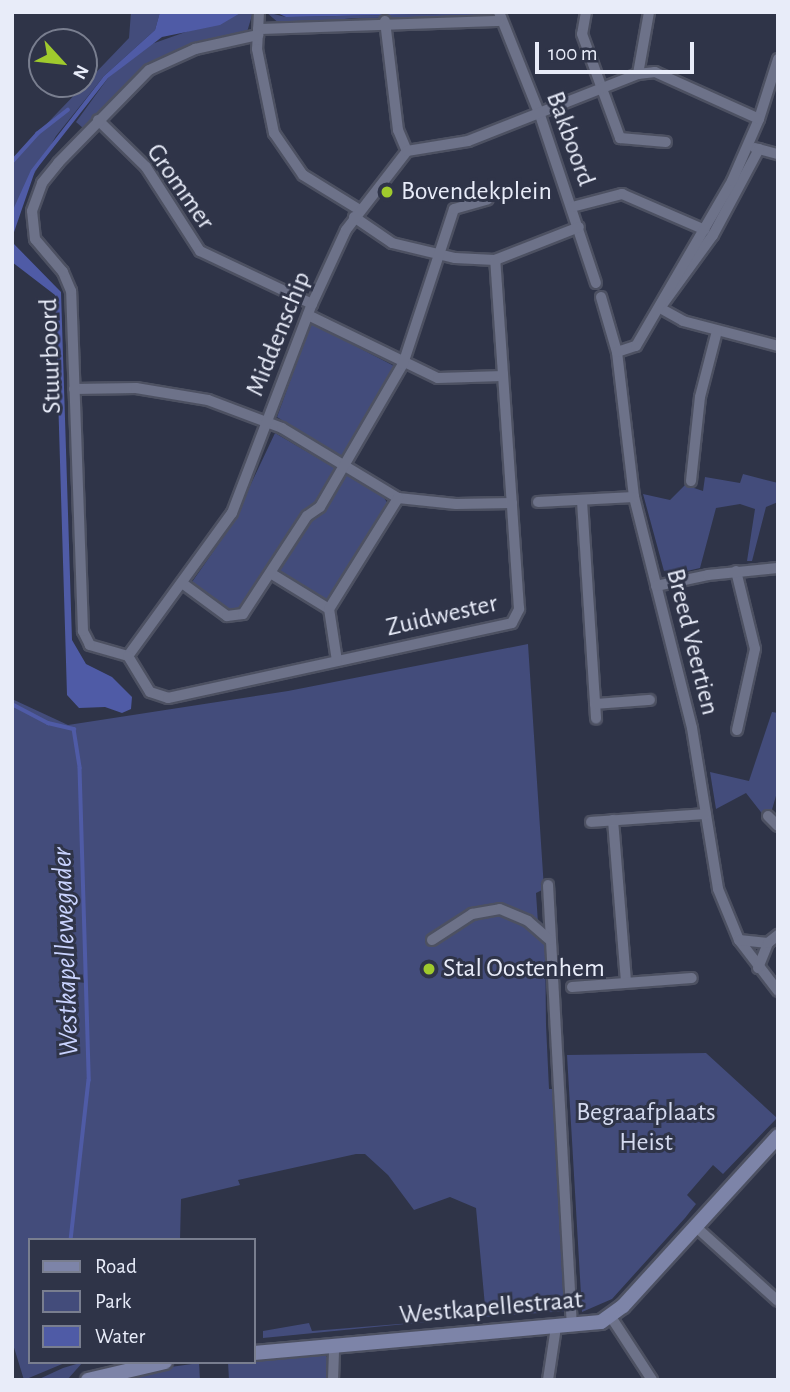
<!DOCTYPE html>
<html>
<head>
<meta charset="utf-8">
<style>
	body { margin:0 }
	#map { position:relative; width:790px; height:1392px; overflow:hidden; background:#2f3448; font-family:"Alegreya Sans",sans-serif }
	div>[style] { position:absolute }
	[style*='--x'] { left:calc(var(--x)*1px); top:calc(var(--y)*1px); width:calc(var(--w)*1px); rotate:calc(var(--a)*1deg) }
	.green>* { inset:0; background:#434c7b }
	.water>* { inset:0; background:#4f5ba6 }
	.stream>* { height:3.5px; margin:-1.75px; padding:0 1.75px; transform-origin:1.75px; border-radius:1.75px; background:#4f5ba6 }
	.roads { filter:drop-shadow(2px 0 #4d5162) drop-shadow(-2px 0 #4d5162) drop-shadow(0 2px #4d5162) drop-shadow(0 -2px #4d5162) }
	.street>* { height:10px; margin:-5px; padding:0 5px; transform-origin:5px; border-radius:5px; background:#6d7289 }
	.secondary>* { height:14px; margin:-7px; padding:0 7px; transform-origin:7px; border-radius:7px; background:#7d84a8 }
	.dots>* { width:19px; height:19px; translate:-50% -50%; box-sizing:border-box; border:4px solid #2f3448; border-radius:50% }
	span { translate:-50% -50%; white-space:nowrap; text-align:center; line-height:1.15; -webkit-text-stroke:6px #2f3448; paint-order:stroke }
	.street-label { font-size:26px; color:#e8ecf9 }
	.poi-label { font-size:26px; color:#e8ecf9 }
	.left { translate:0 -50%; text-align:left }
	.park-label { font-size:26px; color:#d4daef }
	.water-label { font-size:28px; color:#c8d2fd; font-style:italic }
	.frame { position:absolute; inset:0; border:14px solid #e8ecf9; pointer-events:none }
	.legend { position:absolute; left:28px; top:1238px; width:228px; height:126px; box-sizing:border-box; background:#2f3448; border:2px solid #797e8f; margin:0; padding:9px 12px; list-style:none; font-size:21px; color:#e8ecf9 }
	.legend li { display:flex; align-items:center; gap:14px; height:35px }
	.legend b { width:35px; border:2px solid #797e8f }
	.north { position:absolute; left:28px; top:28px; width:70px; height:70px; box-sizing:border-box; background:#2f3448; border:2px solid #797e8f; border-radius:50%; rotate:117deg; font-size:19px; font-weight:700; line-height:28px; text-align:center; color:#e8ecf9 }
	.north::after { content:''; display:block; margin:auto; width:24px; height:32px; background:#9fca2d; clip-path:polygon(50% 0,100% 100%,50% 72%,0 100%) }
	.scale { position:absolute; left:535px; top:42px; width:159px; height:32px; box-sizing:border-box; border:4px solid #e8ecf9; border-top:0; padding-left:9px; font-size:21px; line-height:24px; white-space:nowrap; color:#e8ecf9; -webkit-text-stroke:5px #2f3448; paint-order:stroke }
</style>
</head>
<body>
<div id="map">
	<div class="green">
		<div style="clip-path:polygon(131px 12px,160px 12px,155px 30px,104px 76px,56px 136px,12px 212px,12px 160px,129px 38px)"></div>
		<div style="clip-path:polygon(242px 12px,253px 12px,247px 32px,168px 54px,146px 67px,83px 128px,76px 122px,108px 78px,146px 46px)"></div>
		<div style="clip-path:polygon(266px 12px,286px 17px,492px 13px,488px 17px,355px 18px,281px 25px)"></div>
		<div style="clip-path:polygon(311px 323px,396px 367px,342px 459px,277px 417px)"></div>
		<div style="clip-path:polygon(275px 433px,383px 496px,388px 504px,328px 602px,271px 566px,239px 609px,230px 610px,192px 582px,231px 526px)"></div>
		<div style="clip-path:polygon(743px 474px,778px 483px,778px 502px,766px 507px,752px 561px,747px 561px,755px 509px,740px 504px,716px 508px,700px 568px,674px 574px,664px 571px,643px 494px,670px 500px,685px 485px,703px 491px,705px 477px,740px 483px)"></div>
		<div style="clip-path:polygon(528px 644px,544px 889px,536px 893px,538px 923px,545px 931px,546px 1025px,549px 1089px,554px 1089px,567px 1311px,486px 1317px,476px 1208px,450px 1197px,414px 1210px,388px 1175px,365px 1154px,356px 1154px,238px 1180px,240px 1185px,181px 1199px,180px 1240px,30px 1240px,30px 1362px,67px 1362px,24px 1380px,12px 1341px,12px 699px,68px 725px,288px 691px)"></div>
		<div style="clip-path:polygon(772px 712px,778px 713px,778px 789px,771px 813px,764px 816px,746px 793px,716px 809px,710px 772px,749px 781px)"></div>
		<div style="clip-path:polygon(706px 1053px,777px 1118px,723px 1174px,713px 1165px,687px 1195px,696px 1204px,685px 1218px,612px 1299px,582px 1312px,567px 1055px)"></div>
		<div style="clip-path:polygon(436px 1321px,263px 1338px,263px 1331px,309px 1323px,312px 1331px)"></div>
		<div style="clip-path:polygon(323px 1352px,330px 1361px,328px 1380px,229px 1380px,228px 1362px)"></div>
		<div style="clip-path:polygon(83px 1362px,67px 1380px,37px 1380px,63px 1368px)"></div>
		<div style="clip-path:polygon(199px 1363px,200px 1380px,107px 1380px,142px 1371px)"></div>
	</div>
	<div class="water">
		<div style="clip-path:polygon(160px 12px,242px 12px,220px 25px,162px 37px,108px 78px,35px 171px,12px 238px,12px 212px,31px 170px,104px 76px,155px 30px)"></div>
		<div style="clip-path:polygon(275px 12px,484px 12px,484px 13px,286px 17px)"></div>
		<div style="clip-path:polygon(12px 242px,61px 292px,72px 640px,86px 664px,112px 677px,132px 697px,131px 709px,122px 713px,105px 707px,79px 708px,67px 695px,55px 295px,12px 262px)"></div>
	</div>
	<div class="stream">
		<div style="--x:12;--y:162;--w:38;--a:-48"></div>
		<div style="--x:37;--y:134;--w:39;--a:-38"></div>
		<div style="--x:12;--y:704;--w:41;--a:27.8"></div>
		<div style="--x:48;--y:723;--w:27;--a:13"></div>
		<div style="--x:74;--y:729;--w:39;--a:81"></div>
		<div style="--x:80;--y:768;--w:312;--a:88.3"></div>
		<div style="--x:89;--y:1080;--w:161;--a:96.4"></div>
	</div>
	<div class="roads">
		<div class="street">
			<div style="--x:259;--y:12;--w:37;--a:93"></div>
			<div style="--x:257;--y:49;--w:86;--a:78.6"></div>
			<div style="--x:274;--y:133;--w:51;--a:55.4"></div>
			<div style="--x:303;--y:175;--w:65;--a:31.7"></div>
			<div style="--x:499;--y:12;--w:111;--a:68.3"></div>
			<div style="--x:540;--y:115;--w:177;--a:71.6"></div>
			<div style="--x:586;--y:12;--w:22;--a:100"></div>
			<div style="--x:582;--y:34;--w:111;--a:69.9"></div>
			<div style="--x:620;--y:138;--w:46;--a:5"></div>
			<div style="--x:385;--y:21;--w:110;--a:83.2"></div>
			<div style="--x:398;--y:130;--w:23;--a:67"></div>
			<div style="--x:258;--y:29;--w:241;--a:-1.9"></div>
			<div style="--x:638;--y:74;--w:63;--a:-79.9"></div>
			<div style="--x:98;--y:120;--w:67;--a:44.4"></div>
			<div style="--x:146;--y:167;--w:100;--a:57.3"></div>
			<div style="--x:200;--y:251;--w:124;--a:25.3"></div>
			<div style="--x:755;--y:148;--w:24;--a:15"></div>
			<div style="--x:759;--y:149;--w:98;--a:118.1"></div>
			<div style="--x:713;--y:235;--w:90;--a:126"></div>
			<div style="--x:660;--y:308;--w:26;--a:29"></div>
			<div style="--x:683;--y:321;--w:98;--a:14.7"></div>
			<div style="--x:572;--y:207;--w:52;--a:-14.6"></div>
			<div style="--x:622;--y:194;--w:90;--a:23.4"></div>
			<div style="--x:354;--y:217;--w:46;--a:34.4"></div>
			<div style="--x:392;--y:243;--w:65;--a:13.4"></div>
			<div style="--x:455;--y:258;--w:40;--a:2.9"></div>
			<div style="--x:495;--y:260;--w:90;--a:-21.4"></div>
			<div style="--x:601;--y:297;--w:57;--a:73.8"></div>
			<div style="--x:617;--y:352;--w:146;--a:83.3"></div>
			<div style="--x:634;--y:497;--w:238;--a:75.9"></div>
			<div style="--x:692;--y:728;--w:163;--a:80.8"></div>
			<div style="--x:718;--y:889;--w:55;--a:67.6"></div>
			<div style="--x:739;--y:940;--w:64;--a:52.6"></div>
			<div style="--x:308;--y:315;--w:144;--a:25.9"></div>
			<div style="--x:438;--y:378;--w:65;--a:-1.8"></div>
			<div style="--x:617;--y:352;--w:20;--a:-18"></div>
			<div style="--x:636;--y:346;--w:191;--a:-59.8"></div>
			<div style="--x:732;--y:181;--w:68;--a:-66.5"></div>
			<div style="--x:759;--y:119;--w:63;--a:-72.4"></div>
			<div style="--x:74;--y:389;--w:62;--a:-0.9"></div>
			<div style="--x:136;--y:388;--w:73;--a:9.5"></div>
			<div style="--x:208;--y:400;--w:79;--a:20.7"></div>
			<div style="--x:282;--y:428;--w:135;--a:31.1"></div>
			<div style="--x:398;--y:498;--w:58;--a:5.9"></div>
			<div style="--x:456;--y:504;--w:56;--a:-1"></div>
			<div style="--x:691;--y:481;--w:84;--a:-83.9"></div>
			<div style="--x:700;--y:397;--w:68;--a:-75.6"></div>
			<div style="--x:582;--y:501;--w:218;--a:86.3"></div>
			<div style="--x:538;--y:502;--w:96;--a:-3"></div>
			<div style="--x:736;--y:571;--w:80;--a:76.3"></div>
			<div style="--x:755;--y:649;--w:83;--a:102.5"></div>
			<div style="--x:272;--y:574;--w:67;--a:31.6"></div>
			<div style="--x:182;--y:583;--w:56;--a:36.3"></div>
			<div style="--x:227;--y:616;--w:16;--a:-7"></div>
			<div style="--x:243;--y:614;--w:117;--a:-56.9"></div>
			<div style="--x:307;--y:516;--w:16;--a:-35"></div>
			<div style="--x:320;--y:507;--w:165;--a:-59.9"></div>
			<div style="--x:403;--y:364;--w:163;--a:-71.8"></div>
			<div style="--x:454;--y:209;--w:35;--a:-16"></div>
			<div style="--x:656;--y:586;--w:53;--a:-11.9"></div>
			<div style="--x:708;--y:575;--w:70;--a:-5.7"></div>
			<div style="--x:128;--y:656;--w:177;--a:-54"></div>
			<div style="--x:232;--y:513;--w:224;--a:-69.1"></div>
			<div style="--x:312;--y:304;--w:81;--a:-65.3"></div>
			<div style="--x:346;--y:230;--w:100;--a:-52.3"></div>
			<div style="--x:407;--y:151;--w:62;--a:-9.3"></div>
			<div style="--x:468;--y:141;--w:183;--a:-21.5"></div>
			<div style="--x:638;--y:74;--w:17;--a:-7"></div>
			<div style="--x:655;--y:72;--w:114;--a:24.3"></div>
			<div style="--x:128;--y:656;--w:40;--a:-164"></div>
			<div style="--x:90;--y:645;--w:16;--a:-117"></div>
			<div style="--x:83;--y:631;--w:340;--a:-92"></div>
			<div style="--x:71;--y:291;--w:21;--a:-113"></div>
			<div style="--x:63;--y:272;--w:43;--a:-130.3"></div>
			<div style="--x:35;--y:239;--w:28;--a:-96"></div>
			<div style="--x:32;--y:211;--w:30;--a:-70"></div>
			<div style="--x:42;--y:183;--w:26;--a:-51"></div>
			<div style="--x:58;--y:163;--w:130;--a:-45.6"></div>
			<div style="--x:149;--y:70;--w:51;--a:-24.5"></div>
			<div style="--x:195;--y:49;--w:65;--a:-12.5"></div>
			<div style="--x:128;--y:656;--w:42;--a:58.6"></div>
			<div style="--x:150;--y:692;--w:19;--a:18"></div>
			<div style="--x:168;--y:698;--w:352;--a:-12.3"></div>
			<div style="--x:512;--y:623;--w:16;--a:-63"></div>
			<div style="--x:519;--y:609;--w:350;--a:-93.9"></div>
			<div style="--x:337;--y:661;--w:53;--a:-98.7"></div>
			<div style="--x:329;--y:609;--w:131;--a:-58.1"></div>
			<div style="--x:595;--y:704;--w:55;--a:-4.2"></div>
			<div style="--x:768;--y:816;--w:14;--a:45"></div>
			<div style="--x:613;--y:820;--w:162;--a:85.4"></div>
			<div style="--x:591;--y:822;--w:115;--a:-4"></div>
			<div style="--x:548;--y:885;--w:442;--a:86.9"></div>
			<div style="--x:432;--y:940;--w:48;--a:-33"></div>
			<div style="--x:472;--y:914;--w:28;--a:-10"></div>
			<div style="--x:500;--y:909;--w:30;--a:23"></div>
			<div style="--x:528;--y:921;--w:29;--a:41"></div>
			<div style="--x:739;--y:940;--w:29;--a:6"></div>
			<div style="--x:758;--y:968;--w:27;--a:-68"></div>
			<div style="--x:768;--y:943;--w:13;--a:-39"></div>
			<div style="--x:572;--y:987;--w:120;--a:-4.3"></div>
			<div style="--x:696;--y:1227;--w:110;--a:42.1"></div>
			<div style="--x:611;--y:1317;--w:75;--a:56.9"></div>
			<div style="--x:333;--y:1380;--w:33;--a:-88"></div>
			<div style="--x:548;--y:1380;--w:54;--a:-81.4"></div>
		</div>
		<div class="secondary">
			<div style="--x:254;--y:1353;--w:348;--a:-5.1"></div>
			<div style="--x:601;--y:1322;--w:27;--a:-36"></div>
			<div style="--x:623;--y:1306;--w:230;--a:-47.6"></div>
			<div style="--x:88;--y:1380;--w:79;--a:-13.2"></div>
		</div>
	</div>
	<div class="dots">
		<div style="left:387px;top:192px;background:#9fca2d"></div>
		<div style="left:429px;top:969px;background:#9fca2d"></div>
	</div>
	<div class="street-label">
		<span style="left:570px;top:139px;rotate:70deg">Bakboord</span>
		<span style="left:180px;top:187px;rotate:55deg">Grommer</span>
		<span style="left:279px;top:334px;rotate:-68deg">Middenschip</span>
		<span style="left:51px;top:356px;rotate:-92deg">Stuurboord</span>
		<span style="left:442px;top:616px;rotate:-13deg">Zuidwester</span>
		<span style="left:692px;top:642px;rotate:76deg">Breed Veertien</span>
		<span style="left:491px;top:1308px;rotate:-5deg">Westkapellestraat</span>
	</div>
	<div class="poi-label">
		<span class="left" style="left:401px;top:192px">Bovendekplein</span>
		<span class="left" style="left:443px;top:969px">Stal Oostenhem</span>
	</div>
	<div class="park-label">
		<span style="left:646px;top:1128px">Begraafplaats<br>Heist</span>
	</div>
	<div class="water-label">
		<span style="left:66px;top:952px;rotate:-92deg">Westkapellewegader</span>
	</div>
	<div class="frame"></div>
	<ul class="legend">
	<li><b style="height:9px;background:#7d84a8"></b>Road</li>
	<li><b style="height:19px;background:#434c7b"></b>Park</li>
	<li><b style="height:19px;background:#4f5ba6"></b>Water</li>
	</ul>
	<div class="north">N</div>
	<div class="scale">100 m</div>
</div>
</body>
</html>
